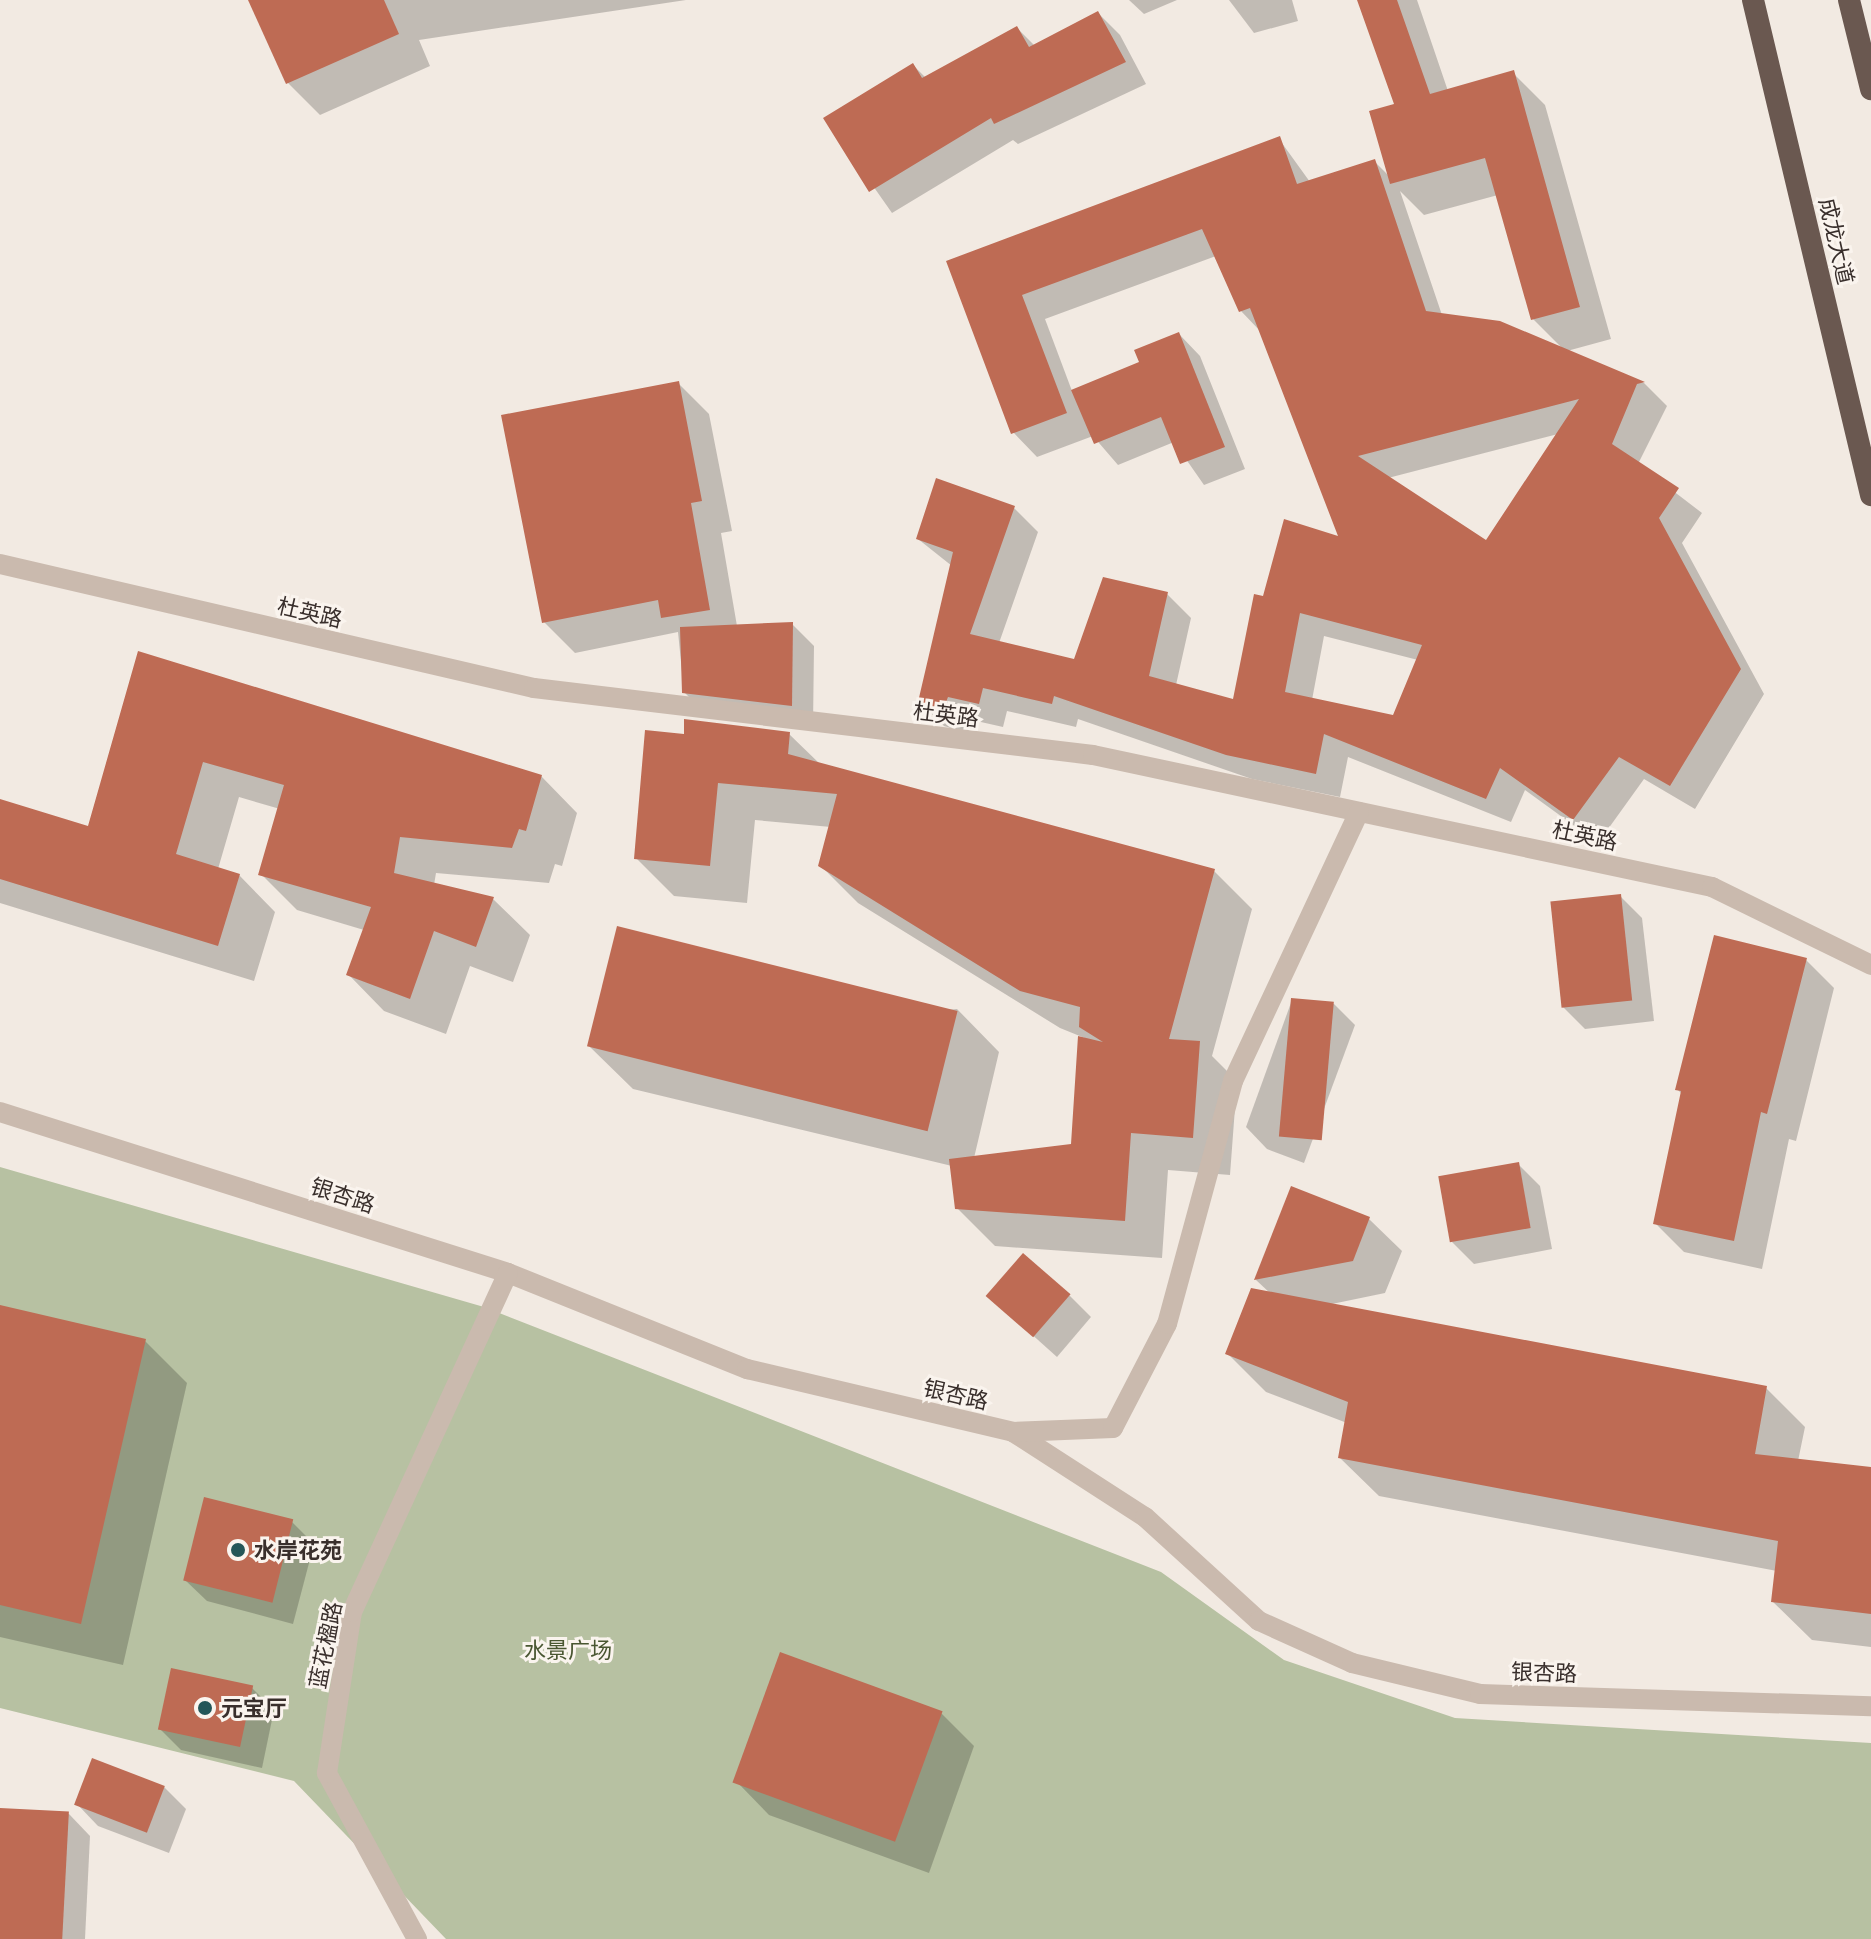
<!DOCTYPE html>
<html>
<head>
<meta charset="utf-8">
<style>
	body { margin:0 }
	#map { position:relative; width:1871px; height:1939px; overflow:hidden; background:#f2eae2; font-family:Commissioner,"Noto Sans SC",sans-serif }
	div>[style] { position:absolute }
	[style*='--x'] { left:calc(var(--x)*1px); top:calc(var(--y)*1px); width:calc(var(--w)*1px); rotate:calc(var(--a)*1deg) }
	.green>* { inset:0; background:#b7c1a2 }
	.shadow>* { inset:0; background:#0003 }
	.building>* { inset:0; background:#be6b54; transform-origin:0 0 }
	.minor>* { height:20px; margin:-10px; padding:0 10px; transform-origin:10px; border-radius:10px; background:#cabaae }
	.trunk>* { height:22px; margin:-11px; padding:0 11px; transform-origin:11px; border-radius:11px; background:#6a5850 }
	.dots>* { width:22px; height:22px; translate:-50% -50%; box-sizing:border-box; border:4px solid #faf4ee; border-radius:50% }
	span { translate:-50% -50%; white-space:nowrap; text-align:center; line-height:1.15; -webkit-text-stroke:6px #faf4ee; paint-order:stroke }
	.street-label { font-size:22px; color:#392f2c }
	.poi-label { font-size:22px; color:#392f2c; font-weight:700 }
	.left { translate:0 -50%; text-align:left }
	.park-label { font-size:22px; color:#495631 }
</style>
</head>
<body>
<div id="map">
	<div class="green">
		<div style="clip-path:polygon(0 1167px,484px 1307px,1161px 1572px,1284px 1660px,1455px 1718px,1871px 1743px,1871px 1939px,446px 1939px,294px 1781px,0 1708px)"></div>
	</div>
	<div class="shadow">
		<div style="clip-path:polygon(266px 0,686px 0,419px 40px,430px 66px,320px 115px,288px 83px)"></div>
		<div style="clip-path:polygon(1129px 0,1177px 0,1144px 14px)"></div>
		<div style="clip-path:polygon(1229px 0,1292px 0,1298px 21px,1254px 33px)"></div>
		<div style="clip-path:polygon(evenodd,1359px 0,1417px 0,1448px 91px,1513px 73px,1545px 105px,1611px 339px,1567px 351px,1644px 383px,1667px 406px,1638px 464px,1702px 513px,1682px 543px,1764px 694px,1695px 809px,1644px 779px,1598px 843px,1525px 790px,1511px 822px,1348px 757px,1340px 797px,1252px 779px,1078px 719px,1076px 727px,1007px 711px,1003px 727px,972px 720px,967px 733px,944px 726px,920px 702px,952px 566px,918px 539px,1014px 508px,1038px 532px,999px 643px,1075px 661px,1167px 594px,1191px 618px,1176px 685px,1235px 701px,1264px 599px,1341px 539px,1261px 332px,1241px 311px,1216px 256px,1045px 319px,1072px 391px,1142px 364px,1179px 334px,1200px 356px,1245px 469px,1204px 485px,1174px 442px,1118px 465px,1093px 436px,1037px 457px,1013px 432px,949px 262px,1279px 139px,1310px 182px,1374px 161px,1390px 177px,1396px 105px,1359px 0,1400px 191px,1424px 215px,1498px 195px,1533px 319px,1563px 349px,1442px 315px,1400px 191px,1359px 0,1558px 434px,1486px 543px,1388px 478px,1558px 434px,1359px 0,1324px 636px,1418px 660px,1394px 718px,1312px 700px,1324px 636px)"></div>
		<div style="clip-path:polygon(1098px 13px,1120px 35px,1146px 84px,1018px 144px,1013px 140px,892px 213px,826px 119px,913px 65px,926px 78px,1017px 28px,1035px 46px)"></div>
		<div style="clip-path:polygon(678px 383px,709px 414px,732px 531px,721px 533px,737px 626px,792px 624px,814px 646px,813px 727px,706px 714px,684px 692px,678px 632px,575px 653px,544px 622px)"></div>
		<div style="clip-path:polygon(140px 654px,541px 776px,577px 813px,562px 866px,555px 864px,549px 883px,436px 873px,434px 885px,493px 899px,530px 935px,513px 982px,470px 966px,446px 1034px,384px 1011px,348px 974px,364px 930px,297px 910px,261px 874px,280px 809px,239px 797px,218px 869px,239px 875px,275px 912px,254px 981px,0 903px,0 801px,89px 829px)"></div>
		<div style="clip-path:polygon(789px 734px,820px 764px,1214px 871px,1252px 909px,1212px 1056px,1237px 1081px,1230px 1175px,1168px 1170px,1162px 1258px,995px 1246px,957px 1208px,952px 1166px,633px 1089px,590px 1047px,957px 1009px,999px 1052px,974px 1158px,1073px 1146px,1097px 1043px,1060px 1028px,858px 903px,820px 865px,831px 827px,755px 820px,747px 903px,674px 896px,636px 858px,686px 736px)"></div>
		<div style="clip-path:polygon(1620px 896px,1642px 918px,1654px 1021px,1585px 1029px,1563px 1007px)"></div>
		<div style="clip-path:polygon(1806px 960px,1834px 988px,1796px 1141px,1789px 1139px,1762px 1269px,1684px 1252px,1655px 1223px,1682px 1094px,1677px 1089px)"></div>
		<div style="clip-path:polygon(1292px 1000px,1334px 1004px,1355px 1025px,1304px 1163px,1267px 1149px,1246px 1127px)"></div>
		<div style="clip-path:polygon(1518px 1164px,1540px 1186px,1552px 1249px,1474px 1264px,1452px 1242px)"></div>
		<div style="clip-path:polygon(1292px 1188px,1369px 1219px,1402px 1251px,1385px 1293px,1327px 1305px,1766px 1388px,1805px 1427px,1798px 1461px,1871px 1469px,1871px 1647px,1812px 1640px,1773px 1602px,1777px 1571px,1379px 1496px,1340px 1458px,1347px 1423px,1266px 1392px,1227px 1353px,1271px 1294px,1256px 1280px)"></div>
		<div style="clip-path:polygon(1069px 1295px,1091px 1317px,1057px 1357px,989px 1296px)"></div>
		<div style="clip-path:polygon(0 1307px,145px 1341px,187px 1383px,123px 1665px,0 1637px)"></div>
		<div style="clip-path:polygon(292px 1522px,314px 1544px,293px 1624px,207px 1601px,185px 1580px)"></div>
		<div style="clip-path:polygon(252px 1688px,274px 1710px,262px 1768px,181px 1750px,160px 1729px)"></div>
		<div style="clip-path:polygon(941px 1713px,974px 1746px,929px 1873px,769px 1815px,737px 1782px)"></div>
		<div style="clip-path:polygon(164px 1787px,186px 1809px,169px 1853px,98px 1826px,77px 1804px)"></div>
		<div style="clip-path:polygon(0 1810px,69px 1814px,90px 1836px,85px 1939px,0 1939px)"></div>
	</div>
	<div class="building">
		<div style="clip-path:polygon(248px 0,384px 0,399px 34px,286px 84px)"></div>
		<div style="clip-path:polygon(1357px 0,1397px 0,1430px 94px,1514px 70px,1580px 307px,1531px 320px,1485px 158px,1390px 184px,1369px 111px,1394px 104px)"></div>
		<div style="clip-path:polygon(1098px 11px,1126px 62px,994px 124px,991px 118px,869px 192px,823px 118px,913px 63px,922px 78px,1017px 26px,1029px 47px)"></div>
		<div style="clip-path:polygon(evenodd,1280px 136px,1297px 184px,1375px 159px,1426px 311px,1500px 321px,1645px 382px,1637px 384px,1612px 444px,1679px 488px,1659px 518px,1741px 669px,1670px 786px,1619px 757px,1573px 820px,1500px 768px,1486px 799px,1324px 734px,1316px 774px,1226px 755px,1054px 696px,1052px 704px,983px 688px,979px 704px,948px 697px,943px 710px,918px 702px,953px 552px,916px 539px,936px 478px,1015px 506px,970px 634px,1074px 659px,1103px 577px,1168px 592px,1149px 676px,1233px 699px,1254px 594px,1263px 596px,1284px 519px,1338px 536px,1250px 308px,1239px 312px,1202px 229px,1022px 295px,1067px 413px,1011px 434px,946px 261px,1280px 136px,1579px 399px,1486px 540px,1358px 456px,1579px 399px,1280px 136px,1300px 613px,1422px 645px,1393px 715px,1285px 692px,1300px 613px)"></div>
		<div style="clip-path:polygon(1179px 332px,1225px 447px,1180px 464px,1161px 417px,1094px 444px,1071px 390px,1139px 362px,1134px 350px)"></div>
		<div style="clip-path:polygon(679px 381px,702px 501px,691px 503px,710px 610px,661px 618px,658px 600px,542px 623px,501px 415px)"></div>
		<div style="clip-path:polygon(793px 622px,792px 706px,682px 693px,680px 627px)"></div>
		<div style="clip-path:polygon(138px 651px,542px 775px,526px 831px,519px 829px,512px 848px,400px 837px,394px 873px,494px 897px,476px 947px,434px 931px,410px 999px,346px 975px,371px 907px,258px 875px,284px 785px,203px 762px,176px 854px,240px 874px,218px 946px,0 879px,0 799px,88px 826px)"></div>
		<div style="clip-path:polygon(684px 719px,790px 732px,788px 754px,1215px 869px,1169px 1039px,1200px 1041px,1193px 1138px,1131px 1133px,1125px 1221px,955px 1209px,949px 1159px,1071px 1144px,1078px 1036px,1103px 1042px,1079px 1027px,1080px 1007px,1020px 991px,818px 866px,837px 794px,718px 783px,710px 866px,634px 859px,645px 730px,684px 734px)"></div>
		<div style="left:1621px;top:894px;width:107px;height:71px;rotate:84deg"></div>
		<div style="left:617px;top:926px;width:351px;height:124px;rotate:14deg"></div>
		<div style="clip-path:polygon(1714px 935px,1807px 958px,1767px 1114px,1761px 1112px,1734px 1241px,1653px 1224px,1681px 1091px,1675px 1090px)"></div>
		<div style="left:1291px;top:998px;width:43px;height:139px;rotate:5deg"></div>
		<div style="left:1519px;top:1162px;width:67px;height:82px;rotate:80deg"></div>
		<div style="clip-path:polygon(1291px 1186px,1370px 1217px,1353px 1261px,1254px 1280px)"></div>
		<div style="left:1023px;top:1253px;width:63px;height:57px;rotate:41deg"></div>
		<div style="clip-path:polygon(1251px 1288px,1767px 1386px,1755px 1454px,1871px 1467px,1871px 1614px,1771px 1602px,1778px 1541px,1338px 1458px,1348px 1402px,1225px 1354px)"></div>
		<div style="clip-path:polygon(0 1305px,146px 1339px,81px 1624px,0 1605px)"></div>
		<div style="left:204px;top:1497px;width:92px;height:86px;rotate:14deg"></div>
		<div style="left:780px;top:1652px;width:173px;height:139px;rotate:20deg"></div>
		<div style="left:171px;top:1668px;width:84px;height:63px;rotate:12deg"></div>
		<div style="left:92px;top:1758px;width:78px;height:50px;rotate:21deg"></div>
		<div style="left:0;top:1808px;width:69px;height:131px;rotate:3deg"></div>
	</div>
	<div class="minor">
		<div style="--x:0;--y:564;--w:548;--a:13.07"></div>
		<div style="--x:534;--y:688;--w:563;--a:6.83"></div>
		<div style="--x:1093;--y:755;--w:633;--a:12.04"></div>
		<div style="--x:1712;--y:887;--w:177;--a:26.1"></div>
		<div style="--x:0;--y:1112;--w:533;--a:17.58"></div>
		<div style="--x:508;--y:1273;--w:258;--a:21.9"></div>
		<div style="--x:747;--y:1369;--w:273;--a:13.3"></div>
		<div style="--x:1013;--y:1432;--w:157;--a:32.8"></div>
		<div style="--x:1145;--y:1517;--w:154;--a:42.4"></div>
		<div style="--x:1259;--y:1621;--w:102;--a:24.3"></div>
		<div style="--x:1352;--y:1663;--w:132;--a:13.6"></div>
		<div style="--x:1480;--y:1694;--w:391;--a:1.8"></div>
		<div style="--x:1013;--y:1432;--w:100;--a:-2.3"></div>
		<div style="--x:1113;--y:1428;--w:117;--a:-62.6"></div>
		<div style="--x:1167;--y:1324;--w:252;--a:-74.8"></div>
		<div style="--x:1233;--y:1081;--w:297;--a:-64.9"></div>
		<div style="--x:417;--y:1939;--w:189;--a:-118.5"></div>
		<div style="--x:327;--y:1773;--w:163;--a:-81.2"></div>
		<div style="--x:352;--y:1612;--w:373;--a:-65.3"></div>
	</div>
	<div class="trunk">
		<div style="--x:1753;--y:0;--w:509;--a:76.59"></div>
		<div style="--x:1849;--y:0;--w:92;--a:76.1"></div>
	</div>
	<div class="dots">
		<div style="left:238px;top:1550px;background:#245658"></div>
		<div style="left:205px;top:1708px;background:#245658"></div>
	</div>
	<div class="street-label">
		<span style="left:1837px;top:241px;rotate:77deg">成龙大道</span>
		<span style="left:310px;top:612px;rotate:13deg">杜英路</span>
		<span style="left:946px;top:714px;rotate:7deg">杜英路</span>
		<span style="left:1585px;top:835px;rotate:12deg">杜英路</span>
		<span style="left:343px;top:1195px;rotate:18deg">银杏路</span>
		<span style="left:956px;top:1394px;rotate:13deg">银杏路</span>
		<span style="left:325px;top:1645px;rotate:-79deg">蓝花楹路</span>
		<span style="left:1544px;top:1672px;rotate:2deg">银杏路</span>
	</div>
	<div class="poi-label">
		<span class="left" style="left:254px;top:1550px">水岸花苑</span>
		<span class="left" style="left:221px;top:1708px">元宝厅</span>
	</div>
	<div class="park-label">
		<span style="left:568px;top:1650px">水景广场</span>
	</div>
</div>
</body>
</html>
